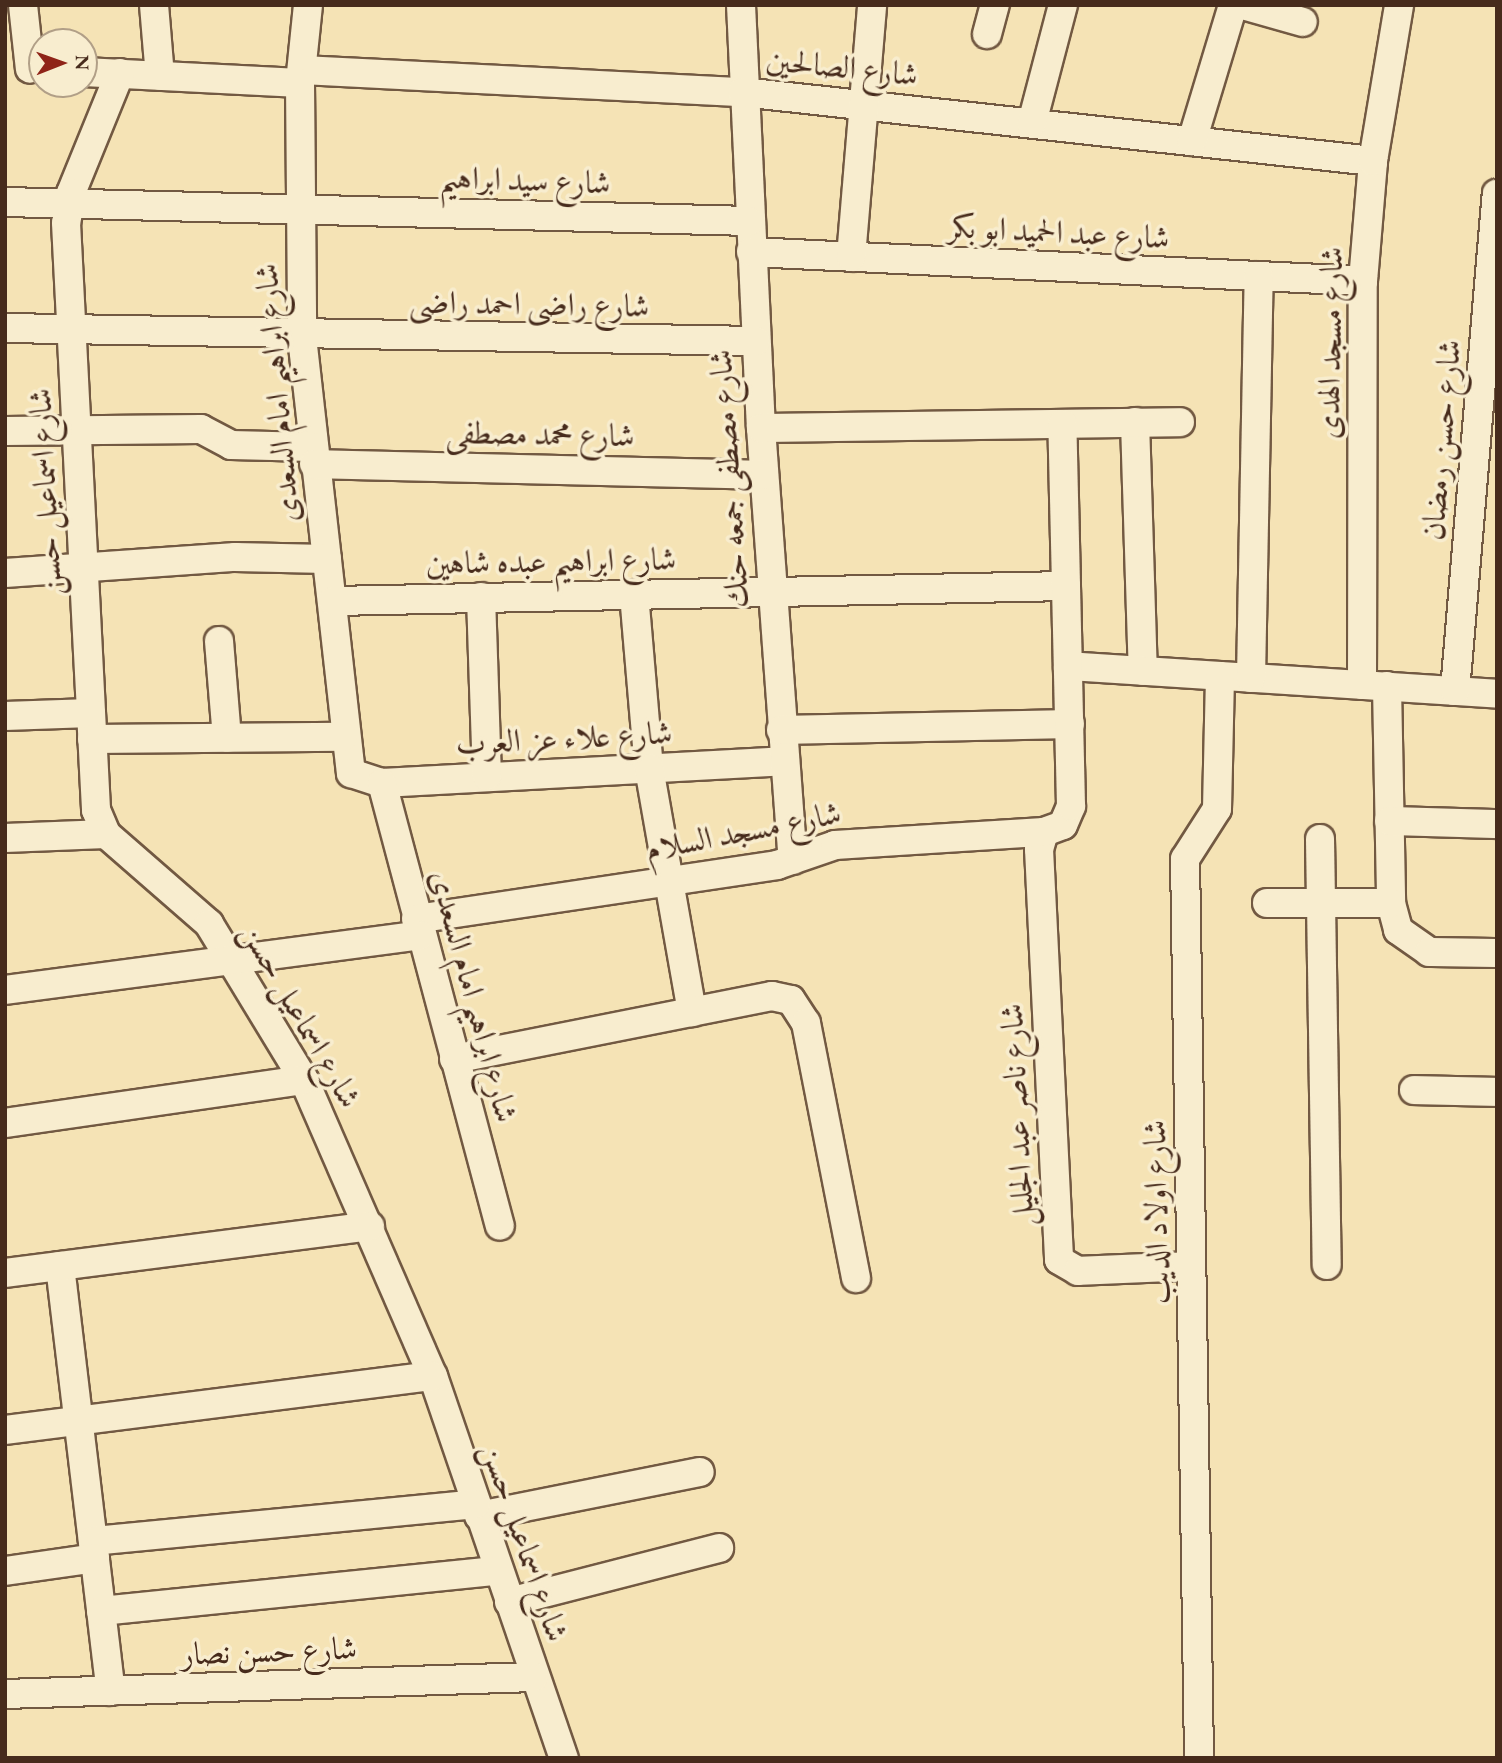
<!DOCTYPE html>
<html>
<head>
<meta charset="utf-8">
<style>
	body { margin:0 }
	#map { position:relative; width:1502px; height:1763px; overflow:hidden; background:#f5e3b5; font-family:"EB Garamond",Amiri,serif }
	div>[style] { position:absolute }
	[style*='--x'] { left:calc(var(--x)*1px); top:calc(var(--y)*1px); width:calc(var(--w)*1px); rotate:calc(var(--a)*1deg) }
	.roads { filter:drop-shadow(2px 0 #725942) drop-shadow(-2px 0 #725942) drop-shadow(0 2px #725942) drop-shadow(0 -2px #725942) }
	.street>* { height:28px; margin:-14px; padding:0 14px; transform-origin:14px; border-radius:14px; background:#f8edcf }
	span { translate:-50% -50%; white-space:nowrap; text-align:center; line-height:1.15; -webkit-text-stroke:7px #f8edcf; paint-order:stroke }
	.street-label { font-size:32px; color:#472b1c }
	.frame { position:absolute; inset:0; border:7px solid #472b1c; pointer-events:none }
	.north { position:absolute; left:28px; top:28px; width:70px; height:70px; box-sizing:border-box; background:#f8edcf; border:2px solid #b19f87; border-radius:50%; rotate:89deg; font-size:19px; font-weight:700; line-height:28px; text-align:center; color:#472b1c }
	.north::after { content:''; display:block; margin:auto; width:24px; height:32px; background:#8f2418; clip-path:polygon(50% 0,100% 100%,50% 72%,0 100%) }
</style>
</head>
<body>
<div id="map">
	<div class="roads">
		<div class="street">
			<div style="--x:23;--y:5;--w:64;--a:83.8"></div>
			<div style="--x:154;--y:5;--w:71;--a:85.2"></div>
			<div style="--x:308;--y:5;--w:78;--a:95.9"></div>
			<div style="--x:300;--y:83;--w:254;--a:89.5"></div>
			<div style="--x:302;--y:337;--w:439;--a:83.6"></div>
			<div style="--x:351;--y:773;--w:33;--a:18"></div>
			<div style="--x:382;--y:783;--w:402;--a:-3.1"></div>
			<div style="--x:741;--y:5;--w:423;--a:87.3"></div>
			<div style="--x:761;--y:428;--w:433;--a:85.8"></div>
			<div style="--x:1243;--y:5;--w:62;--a:15.8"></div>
			<div style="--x:987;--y:34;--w:30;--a:-75"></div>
			<div style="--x:302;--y:70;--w:441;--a:2.9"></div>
			<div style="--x:742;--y:92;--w:635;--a:6.24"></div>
			<div style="--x:84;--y:72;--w:216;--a:2.9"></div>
			<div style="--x:120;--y:73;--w:130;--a:112.2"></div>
			<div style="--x:71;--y:193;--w:30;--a:99"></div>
			<div style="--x:66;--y:223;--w:588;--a:87.07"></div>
			<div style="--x:96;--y:810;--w:26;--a:67"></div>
			<div style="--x:106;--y:834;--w:137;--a:41.1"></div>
			<div style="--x:209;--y:924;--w:183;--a:58.7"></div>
			<div style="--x:304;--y:1080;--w:323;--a:66.5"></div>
			<div style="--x:433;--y:1376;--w:404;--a:71.1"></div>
			<div style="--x:1032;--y:123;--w:122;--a:-75.3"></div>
			<div style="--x:1192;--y:141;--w:142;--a:-73.2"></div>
			<div style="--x:5;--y:202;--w:744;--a:1.46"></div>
			<div style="--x:751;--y:252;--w:613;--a:2.71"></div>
			<div style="--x:851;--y:257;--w:253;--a:-85.2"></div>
			<div style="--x:5;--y:328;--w:751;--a:0.99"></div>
			<div style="--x:1135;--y:422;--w:249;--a:88.2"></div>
			<div style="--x:761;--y:428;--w:419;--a:-0.8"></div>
			<div style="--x:5;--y:431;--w:196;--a:-0.6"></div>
			<div style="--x:201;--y:429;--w:34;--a:28"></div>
			<div style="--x:231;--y:445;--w:82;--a:1.4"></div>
			<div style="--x:314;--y:464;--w:450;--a:1.4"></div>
			<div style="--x:5;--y:573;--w:231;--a:-4"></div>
			<div style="--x:235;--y:557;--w:92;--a:1.2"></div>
			<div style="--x:634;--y:594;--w:175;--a:85.1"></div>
			<div style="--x:649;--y:768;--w:248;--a:80"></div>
			<div style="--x:481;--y:597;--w:179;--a:88.1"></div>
			<div style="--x:333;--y:601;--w:733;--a:-1.17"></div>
			<div style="--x:219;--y:641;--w:97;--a:85.3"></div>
			<div style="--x:1068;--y:666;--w:430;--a:3.7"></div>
			<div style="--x:1251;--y:678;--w:402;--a:-88.9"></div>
			<div style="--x:1362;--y:685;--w:404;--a:-89.9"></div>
			<div style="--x:1363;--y:281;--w:120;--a:-85.2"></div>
			<div style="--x:1373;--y:161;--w:158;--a:-80.5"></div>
			<div style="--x:1387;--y:686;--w:217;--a:88.9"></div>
			<div style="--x:1391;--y:903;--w:28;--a:75"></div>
			<div style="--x:1398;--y:930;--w:38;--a:35"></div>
			<div style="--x:1429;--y:952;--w:68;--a:0.8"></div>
			<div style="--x:1455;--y:691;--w:499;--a:-85.2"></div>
			<div style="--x:5;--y:716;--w:86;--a:-2"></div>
			<div style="--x:781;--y:730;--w:289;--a:-1.2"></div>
			<div style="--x:92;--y:739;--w:251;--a:-0.5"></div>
			<div style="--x:382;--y:783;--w:458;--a:75.1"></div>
			<div style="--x:1389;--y:821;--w:108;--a:1.6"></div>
			<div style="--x:1044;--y:832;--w:18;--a:106"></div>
			<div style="--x:1039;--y:849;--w:411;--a:87.2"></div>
			<div style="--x:1059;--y:1260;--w:22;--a:30"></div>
			<div style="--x:1078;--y:1271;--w:113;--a:-2.5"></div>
			<div style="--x:5;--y:838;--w:101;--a:-2.3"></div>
			<div style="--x:1320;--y:839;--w:426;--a:89.1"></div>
			<div style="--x:1267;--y:903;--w:124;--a:0"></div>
			<div style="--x:416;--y:919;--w:365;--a:-8.5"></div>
			<div style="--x:777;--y:865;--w:61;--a:-19"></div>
			<div style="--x:835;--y:845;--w:209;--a:-3.6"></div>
			<div style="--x:1044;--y:832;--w:20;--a:-20"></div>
			<div style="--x:1063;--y:825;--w:21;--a:-67"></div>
			<div style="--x:1071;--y:806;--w:382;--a:-91.3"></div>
			<div style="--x:5;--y:990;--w:419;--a:-7.5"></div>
			<div style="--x:454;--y:1059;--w:324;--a:-11.2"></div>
			<div style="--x:772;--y:996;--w:19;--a:12"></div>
			<div style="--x:791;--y:1000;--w:27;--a:57"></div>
			<div style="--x:806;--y:1023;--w:260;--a:78.9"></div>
			<div style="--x:1414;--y:1090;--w:83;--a:1.4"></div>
			<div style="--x:5;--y:1123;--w:302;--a:-8.2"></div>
			<div style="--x:60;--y:1266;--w:428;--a:83.2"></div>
			<div style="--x:5;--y:1273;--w:368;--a:-7.3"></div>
			<div style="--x:5;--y:1430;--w:431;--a:-7.2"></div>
			<div style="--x:479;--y:1516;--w:225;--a:-11.3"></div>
			<div style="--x:93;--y:1541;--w:384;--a:-5.5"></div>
			<div style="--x:5;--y:1571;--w:91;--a:-8.2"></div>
			<div style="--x:509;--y:1602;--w:217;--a:-14.4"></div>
			<div style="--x:101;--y:1611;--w:399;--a:-5.8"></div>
			<div style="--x:5;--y:1694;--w:529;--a:-1.84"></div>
			<div style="--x:1199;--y:1758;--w:899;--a:-90.89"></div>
			<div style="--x:1185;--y:859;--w:59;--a:-57.4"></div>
			<div style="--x:1217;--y:809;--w:133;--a:-88.7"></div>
		</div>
	</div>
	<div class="street-label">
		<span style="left:842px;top:67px;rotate:6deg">شارع الصالحين</span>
		<span style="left:525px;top:180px;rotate:2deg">شارع سيد ابراهيم</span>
		<span style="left:1059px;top:232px;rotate:3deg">شارع عبد الحميد ابو بكر</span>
		<span style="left:529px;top:304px;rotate:1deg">شارع راضى احمد راضى</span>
		<span style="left:1330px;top:343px;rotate:-89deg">شارع مسجد الهدى</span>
		<span style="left:277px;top:393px;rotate:-95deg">شارع ابراهيم امام السعدى</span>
		<span style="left:540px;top:434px;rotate:1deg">شارع محمد مصطفى</span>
		<span style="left:1441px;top:440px;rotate:-85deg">شارع حسن رمضان</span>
		<span style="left:729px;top:479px;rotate:-94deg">شارع مصطفى جمعه حنك</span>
		<span style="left:45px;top:492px;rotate:-93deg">شارع اسماعيل حسن</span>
		<span style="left:551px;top:561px;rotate:-1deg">شارع ابراهيم عبده شاهين</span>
		<span style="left:564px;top:738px;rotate:-3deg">شارع علاء عز العرب</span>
		<span style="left:743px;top:831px;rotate:-11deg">شارع مسجد السلام</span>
		<span style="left:474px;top:996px;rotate:75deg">شارع ابراهيم امام السعدى</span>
		<span style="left:301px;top:1015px;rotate:60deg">شارع اسماعيل حسن</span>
		<span style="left:1017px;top:1115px;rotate:-93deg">شارع ناصر عبد الجليل</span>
		<span style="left:1156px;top:1212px;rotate:-91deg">شارع اولاد الديب</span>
		<span style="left:525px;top:1542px;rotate:71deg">شارع اسماعيل حسن</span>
		<span style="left:269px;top:1651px;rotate:-2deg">شارع حسن نصار</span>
	</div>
	<div class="frame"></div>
	<div class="north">N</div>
</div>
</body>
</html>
